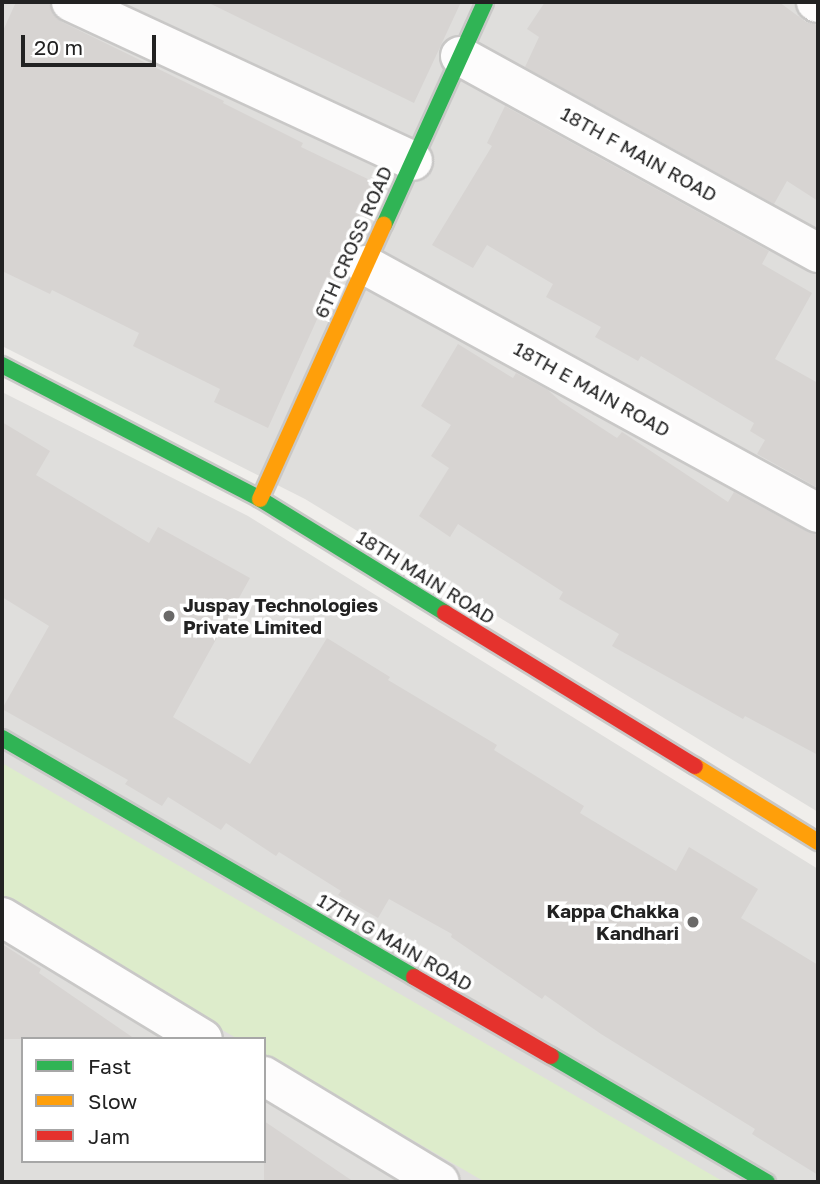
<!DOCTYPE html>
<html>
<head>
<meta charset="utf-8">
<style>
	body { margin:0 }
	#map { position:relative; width:820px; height:1184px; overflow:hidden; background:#f0eeeb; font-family:"Golos Text",sans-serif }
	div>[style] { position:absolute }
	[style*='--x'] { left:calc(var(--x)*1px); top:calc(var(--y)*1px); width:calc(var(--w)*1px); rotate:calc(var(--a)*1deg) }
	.residential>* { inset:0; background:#dfdedc }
	.grass>* { inset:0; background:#ddeccb }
	.building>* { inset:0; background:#d7d4d2 }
	.roads { filter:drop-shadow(2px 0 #c9c8c7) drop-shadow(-2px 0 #c9c8c7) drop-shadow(0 2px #c9c8c7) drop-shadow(0 -2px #c9c8c7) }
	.street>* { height:38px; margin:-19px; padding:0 19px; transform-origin:19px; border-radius:19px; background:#fdfcfc }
	.fast>* { height:16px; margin:-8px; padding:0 8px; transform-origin:8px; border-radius:8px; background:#30b455 }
	.slow>* { height:16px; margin:-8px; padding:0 8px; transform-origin:8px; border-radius:8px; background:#ff9f0a }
	.jam>* { height:16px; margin:-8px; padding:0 8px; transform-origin:8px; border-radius:8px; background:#e5322d }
	.dots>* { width:19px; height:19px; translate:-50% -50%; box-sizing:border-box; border:4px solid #fff; border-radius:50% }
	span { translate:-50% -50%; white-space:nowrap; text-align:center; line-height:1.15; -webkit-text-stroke:7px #fff; paint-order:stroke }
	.street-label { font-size:19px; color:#222 }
	.poi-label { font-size:19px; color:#222; font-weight:700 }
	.left { translate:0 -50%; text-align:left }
	.right { translate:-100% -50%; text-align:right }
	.frame { position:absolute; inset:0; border:4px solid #222; pointer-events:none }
	.legend { position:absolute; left:21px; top:1037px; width:245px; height:126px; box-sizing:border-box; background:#fff; border:2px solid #a7a7a7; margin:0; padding:9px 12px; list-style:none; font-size:21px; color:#222 }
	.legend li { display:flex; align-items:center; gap:14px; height:35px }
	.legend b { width:35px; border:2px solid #a7a7a7 }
	.scale { position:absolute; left:21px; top:35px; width:135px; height:32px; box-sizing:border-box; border:4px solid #222; border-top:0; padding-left:9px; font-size:21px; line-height:24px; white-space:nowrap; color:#222; -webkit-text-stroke:5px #fff; paint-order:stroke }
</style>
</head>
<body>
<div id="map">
	<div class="residential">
		<div style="clip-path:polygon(2px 2px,818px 2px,818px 812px,305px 499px,2px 346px)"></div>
		<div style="clip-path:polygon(evenodd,2px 392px,248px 516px,818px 869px,818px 1182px,2px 1182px,2px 392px,23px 1039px,264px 1039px,264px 1161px,23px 1161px,23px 1039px)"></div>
	</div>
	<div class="grass">
		<div style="clip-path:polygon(2px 763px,724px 1182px,485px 1182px,264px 1054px,264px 1039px,238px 1039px,2px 902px)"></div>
	</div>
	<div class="building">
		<div style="clip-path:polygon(16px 2px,50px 2px,53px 14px,62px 22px,224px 101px,223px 103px,303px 143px,301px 147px,376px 183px,357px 222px,360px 224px,268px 428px,214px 402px,220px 389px,133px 346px,139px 333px,52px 290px,50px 294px,2px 271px,2px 33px)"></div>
		<div style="clip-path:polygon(207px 2px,461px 2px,414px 103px)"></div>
		<div style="clip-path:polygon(545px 2px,779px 2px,806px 22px,818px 25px,818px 201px,787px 181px,774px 204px,525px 67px,539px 37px,527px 29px)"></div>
		<div style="clip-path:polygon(505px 106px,769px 251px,762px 264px,812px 293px,775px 359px,818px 383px,818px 488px,757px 454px,765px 440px,750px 431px,754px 423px,641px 356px,638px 361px,595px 337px,601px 327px,546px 297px,553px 284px,487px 245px,473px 268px,432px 245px,492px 146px,487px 143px)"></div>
		<div style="clip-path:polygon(458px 344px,513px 378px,516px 373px,548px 390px,560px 401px,617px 438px,622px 432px,728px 502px,734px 492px,808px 532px,818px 535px,818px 755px,745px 716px,743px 719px,612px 646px,619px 634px,559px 599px,563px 592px,458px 524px,450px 537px,419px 516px,449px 468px,431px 456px,451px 425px,421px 406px)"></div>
		<div style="clip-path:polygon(2px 422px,50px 451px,36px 475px,149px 543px,158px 527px,250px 578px,173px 717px,250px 764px,327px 638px,390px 677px,388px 680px,497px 745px,494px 750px,584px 806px,580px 813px,676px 871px,689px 847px,758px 889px,741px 918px,818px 965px,818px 1175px,752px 1134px,755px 1129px,601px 1034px,545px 995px,542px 999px,451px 937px,452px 934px,389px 899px,378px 918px,338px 895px,341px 891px,279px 852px,276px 856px,226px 823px,221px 830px,168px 797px,162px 806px,125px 784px,128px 780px,2px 709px,49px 626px,2px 597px)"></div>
		<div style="clip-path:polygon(2px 944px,41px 969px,39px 973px,135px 1039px,2px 1039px)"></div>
		<div style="clip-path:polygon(264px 1121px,354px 1182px,264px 1182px)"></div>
	</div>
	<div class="roads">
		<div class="street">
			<div style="--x:71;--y:2;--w:377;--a:24.9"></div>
			<div style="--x:816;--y:2;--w:2;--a:27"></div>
			<div style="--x:460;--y:56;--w:409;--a:28.8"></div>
			<div style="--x:365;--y:265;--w:516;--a:28.7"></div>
			<div style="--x:2;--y:917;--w:235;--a:31.3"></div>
			<div style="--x:264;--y:1076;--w:205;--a:31.1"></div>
		</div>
		<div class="fast">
			<div style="--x:384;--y:225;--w:245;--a:-65.6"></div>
			<div style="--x:2;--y:365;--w:291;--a:27.4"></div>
			<div style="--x:260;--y:499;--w:217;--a:31.6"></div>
			<div style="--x:2;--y:738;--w:476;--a:30.1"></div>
			<div style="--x:551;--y:1056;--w:250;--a:30.3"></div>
		</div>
		<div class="slow">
			<div style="--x:260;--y:499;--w:301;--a:-65.7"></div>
			<div style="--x:695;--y:766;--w:145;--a:31.7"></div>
		</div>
		<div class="jam">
			<div style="--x:445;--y:613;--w:293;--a:31.5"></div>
			<div style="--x:414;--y:977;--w:158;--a:30"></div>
		</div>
	</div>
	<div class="dots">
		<div style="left:169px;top:616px;background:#6a6968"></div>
		<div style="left:693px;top:922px;background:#6a6968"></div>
	</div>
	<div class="street-label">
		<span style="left:639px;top:154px;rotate:29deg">18TH F MAIN ROAD</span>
		<span style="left:353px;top:242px;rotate:-66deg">6TH CROSS ROAD</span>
		<span style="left:592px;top:389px;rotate:29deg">18TH E MAIN ROAD</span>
		<span style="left:426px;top:577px;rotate:32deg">18TH MAIN ROAD</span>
		<span style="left:395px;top:942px;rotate:30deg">17TH G MAIN ROAD</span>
	</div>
	<div class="poi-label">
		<span class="left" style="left:183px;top:616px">Juspay Technologies<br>Private Limited</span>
		<span class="right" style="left:679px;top:922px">Kappa Chakka<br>Kandhari</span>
	</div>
	<div class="frame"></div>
	<ul class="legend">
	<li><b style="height:9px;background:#30b455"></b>Fast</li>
	<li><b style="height:9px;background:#ff9f0a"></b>Slow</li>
	<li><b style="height:9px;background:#e5322d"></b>Jam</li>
	</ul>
	<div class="scale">20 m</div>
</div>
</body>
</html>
